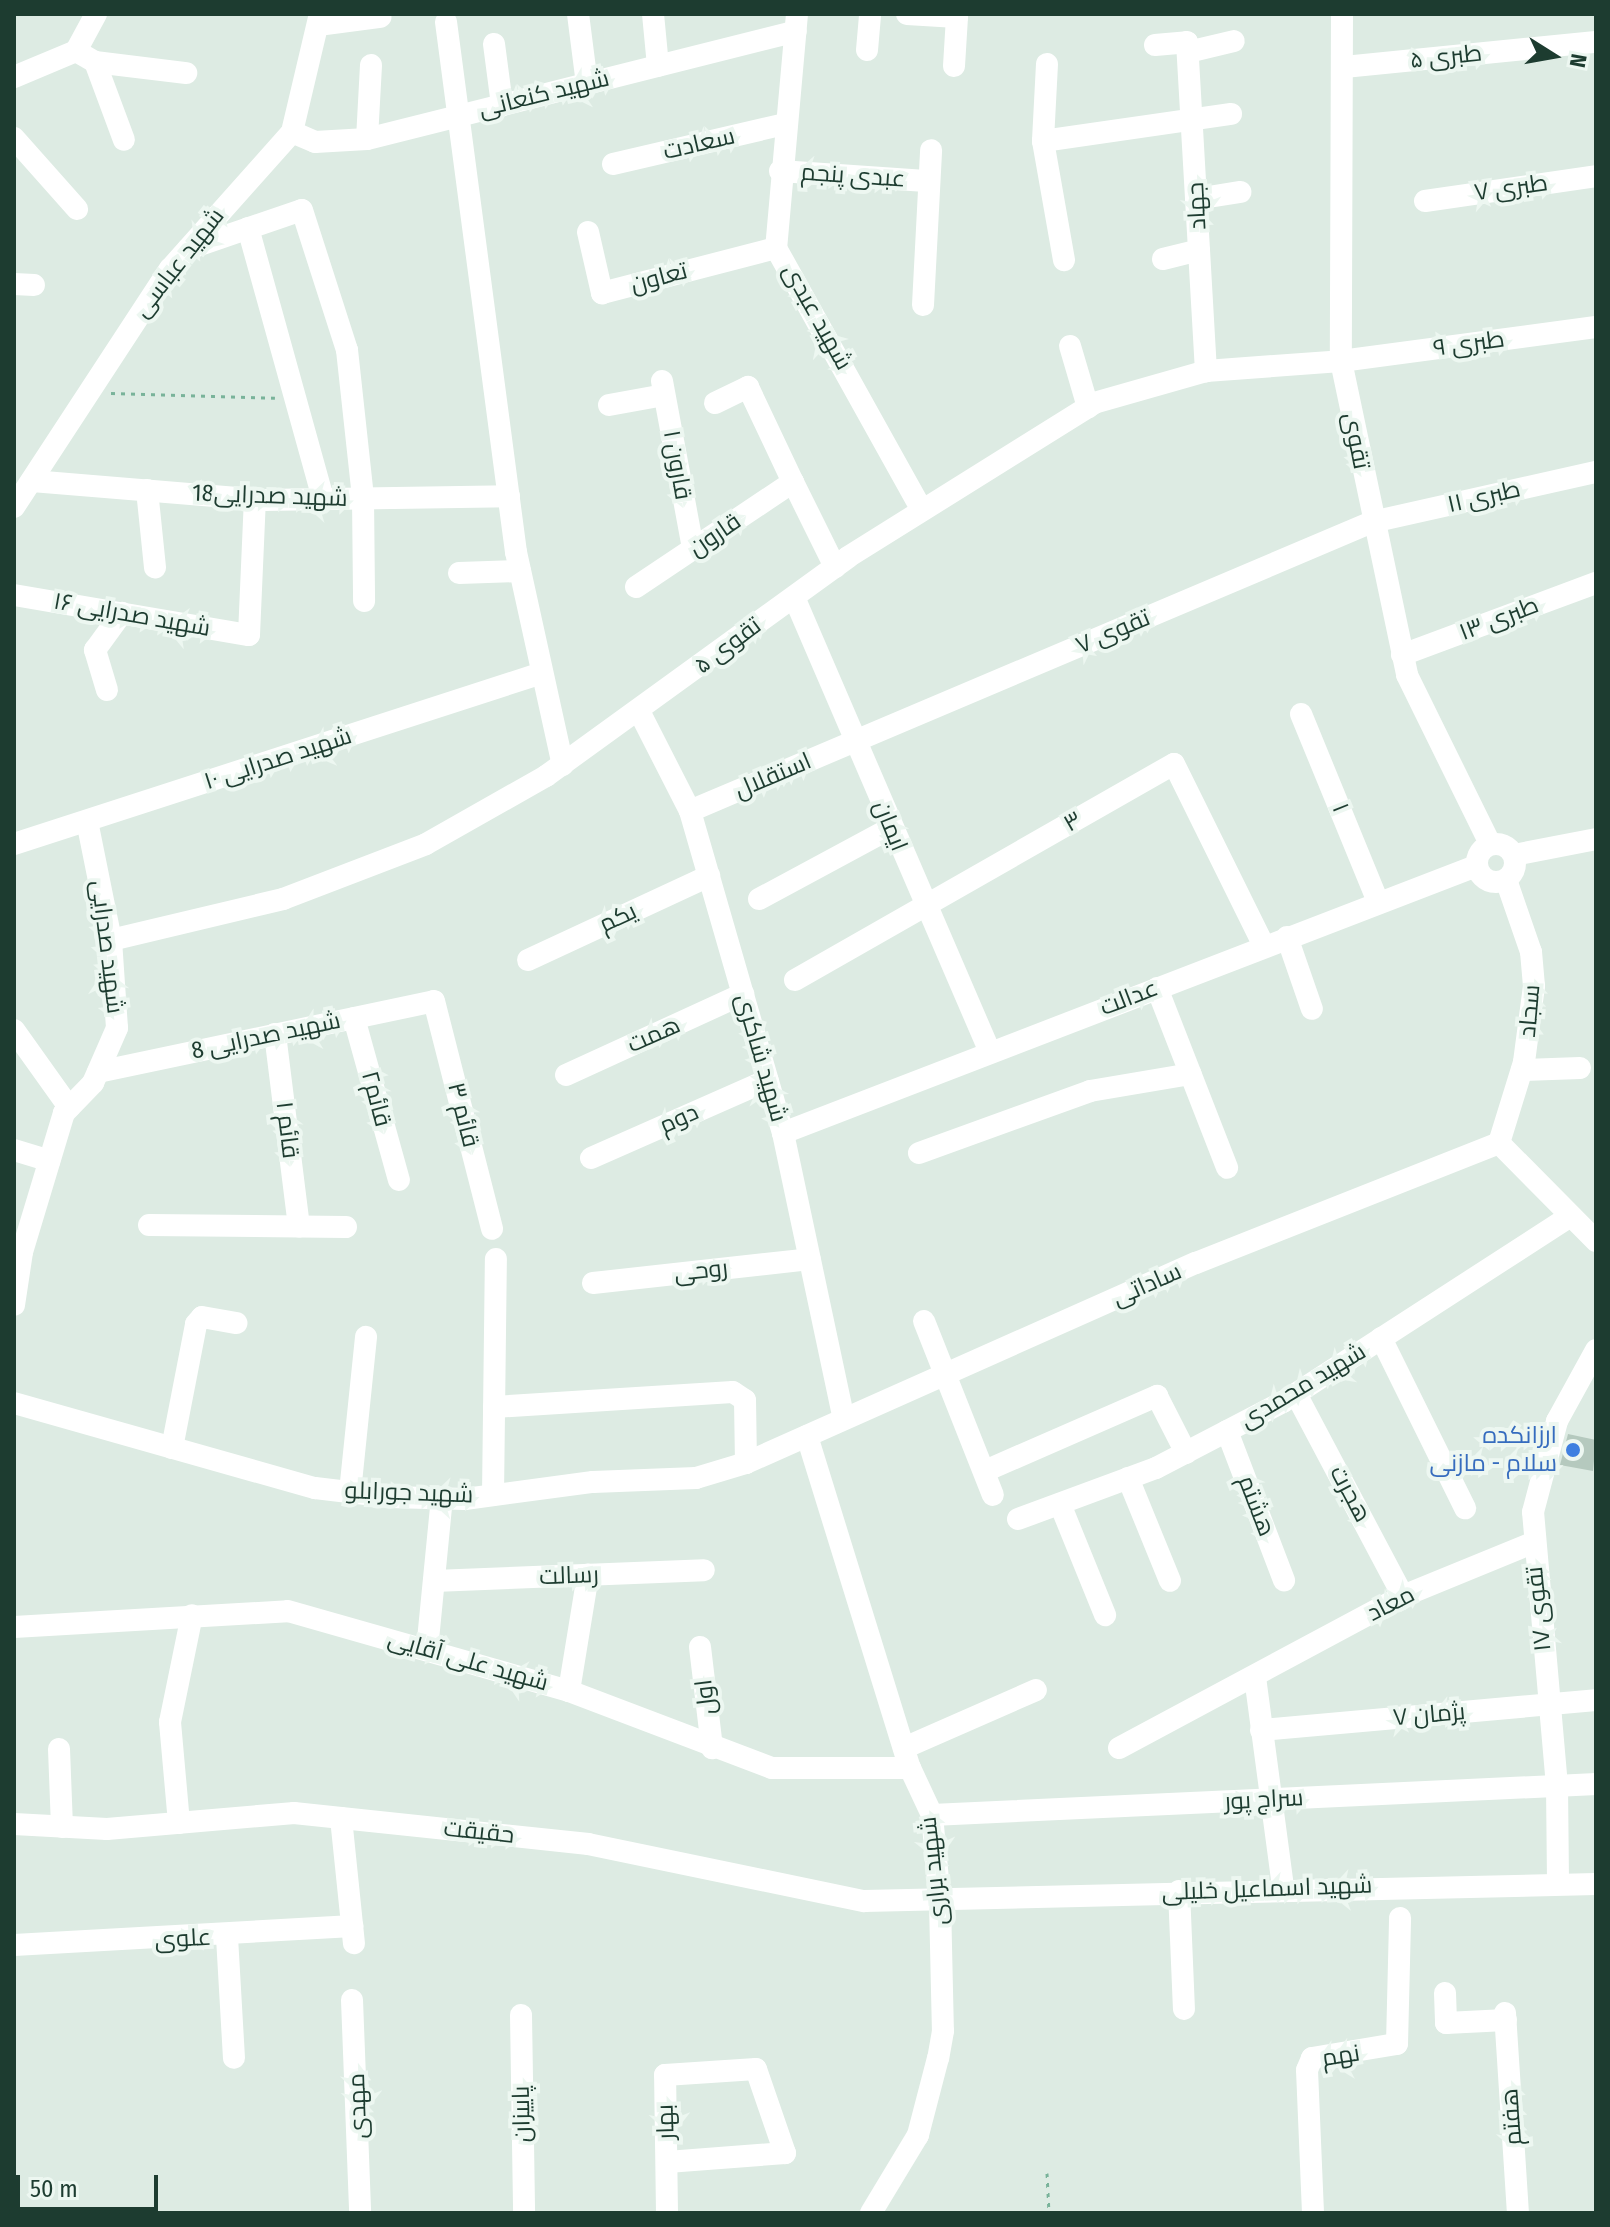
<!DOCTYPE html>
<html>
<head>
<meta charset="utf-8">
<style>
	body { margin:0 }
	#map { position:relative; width:1610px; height:2227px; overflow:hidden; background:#ddebe3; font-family:"Fira Sans Condensed",Cairo,sans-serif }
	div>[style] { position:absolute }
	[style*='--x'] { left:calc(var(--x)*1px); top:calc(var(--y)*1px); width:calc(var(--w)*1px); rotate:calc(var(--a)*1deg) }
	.building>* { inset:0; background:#b5c9be }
	.path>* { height:3px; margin-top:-1.5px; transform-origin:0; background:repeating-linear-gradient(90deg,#79b39a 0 4px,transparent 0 10px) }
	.minor>* { height:22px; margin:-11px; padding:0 11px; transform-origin:11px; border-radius:11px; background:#fff }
	.minor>.ring { margin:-11px; padding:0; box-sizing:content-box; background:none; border:22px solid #fff; border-radius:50% }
	.dots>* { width:22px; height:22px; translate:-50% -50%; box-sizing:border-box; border:4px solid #edf7f1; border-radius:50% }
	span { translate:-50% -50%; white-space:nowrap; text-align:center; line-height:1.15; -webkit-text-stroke:8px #edf7f1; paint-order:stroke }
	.street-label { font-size:24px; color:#1d3c30 }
	.shop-label { font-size:24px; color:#366cbe }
	.right { translate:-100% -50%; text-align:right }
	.frame { position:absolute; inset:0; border:16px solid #1d3c30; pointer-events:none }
	.north { position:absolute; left:1514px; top:16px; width:80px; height:80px; -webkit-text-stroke:6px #edf7f1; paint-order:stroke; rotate:101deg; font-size:22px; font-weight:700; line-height:32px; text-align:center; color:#1d3c30 }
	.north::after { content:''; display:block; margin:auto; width:28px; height:36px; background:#1d3c30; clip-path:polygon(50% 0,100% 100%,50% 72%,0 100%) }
	.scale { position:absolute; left:16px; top:2175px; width:142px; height:36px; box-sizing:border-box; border:4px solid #1d3c30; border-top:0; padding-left:10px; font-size:24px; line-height:28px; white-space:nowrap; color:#1d3c30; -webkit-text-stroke:6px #edf7f1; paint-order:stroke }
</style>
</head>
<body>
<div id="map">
	<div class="building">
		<div style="clip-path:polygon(1568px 1434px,1596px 1440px,1593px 1471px,1560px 1465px)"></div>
	</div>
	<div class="path">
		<div style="--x:111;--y:393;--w:164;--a:1.7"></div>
		<div style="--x:1047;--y:2173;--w:40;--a:87.1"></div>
	</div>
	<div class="minor">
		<div style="--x:578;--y:14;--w:71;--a:82.7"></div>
		<div style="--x:653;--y:14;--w:52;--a:84.5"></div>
		<div style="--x:797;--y:14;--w:235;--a:95.1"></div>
		<div style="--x:776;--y:248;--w:300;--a:60.9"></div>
		<div style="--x:907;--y:14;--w:50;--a:3.4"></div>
		<div style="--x:957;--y:17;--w:49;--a:93.5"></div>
		<div style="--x:1342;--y:14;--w:347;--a:90.2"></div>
		<div style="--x:1341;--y:361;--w:321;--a:78.1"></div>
		<div style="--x:1407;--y:675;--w:188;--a:63.8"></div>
		<div style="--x:446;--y:22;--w:535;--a:82.48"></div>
		<div style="--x:516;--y:552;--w:218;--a:77.6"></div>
		<div style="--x:318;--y:25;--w:63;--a:-7.4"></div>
		<div style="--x:494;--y:44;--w:62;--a:82.5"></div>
		<div style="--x:1155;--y:45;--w:32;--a:-5"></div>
		<div style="--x:1187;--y:42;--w:330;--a:86.7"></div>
		<div style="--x:867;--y:50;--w:36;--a:-85"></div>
		<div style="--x:76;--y:51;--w:22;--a:30"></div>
		<div style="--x:95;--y:62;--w:92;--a:6.9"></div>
		<div style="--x:76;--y:51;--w:42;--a:-61.6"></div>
		<div style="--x:1188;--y:52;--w:47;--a:-13.4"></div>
		<div style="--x:95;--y:62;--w:83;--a:69.6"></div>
		<div style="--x:1047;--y:64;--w:77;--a:93"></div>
		<div style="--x:1043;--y:141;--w:121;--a:80"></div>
		<div style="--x:1344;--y:67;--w:253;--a:-5.7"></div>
		<div style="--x:14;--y:77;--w:67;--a:-22.8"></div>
		<div style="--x:292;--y:132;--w:25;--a:23"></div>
		<div style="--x:315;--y:142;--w:52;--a:-3.3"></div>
		<div style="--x:367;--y:139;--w:442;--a:-14.1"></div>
		<div style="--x:14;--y:138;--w:95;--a:48.4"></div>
		<div style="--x:367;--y:139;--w:74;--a:-86.9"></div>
		<div style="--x:1043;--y:141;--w:190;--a:-8.2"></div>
		<div style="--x:613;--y:164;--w:177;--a:-13.1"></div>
		<div style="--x:780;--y:171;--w:146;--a:3.9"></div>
		<div style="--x:1196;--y:199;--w:45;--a:-9"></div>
		<div style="--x:1425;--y:201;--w:173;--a:-8.3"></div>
		<div style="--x:248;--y:228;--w:281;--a:74.5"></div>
		<div style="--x:588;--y:232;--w:63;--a:77.1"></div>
		<div style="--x:602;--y:293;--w:180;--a:-14.5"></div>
		<div style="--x:188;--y:249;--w:120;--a:-18.9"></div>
		<div style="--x:302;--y:210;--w:147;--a:72.2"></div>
		<div style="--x:347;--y:350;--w:149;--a:83.8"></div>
		<div style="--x:363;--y:498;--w:103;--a:89.4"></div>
		<div style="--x:1163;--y:259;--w:37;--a:-14"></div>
		<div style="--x:14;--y:284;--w:20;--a:3"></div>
		<div style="--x:923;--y:305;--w:155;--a:-87"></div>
		<div style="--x:1070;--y:346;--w:64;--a:73.6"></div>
		<div style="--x:662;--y:381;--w:171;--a:79.5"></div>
		<div style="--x:715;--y:403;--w:37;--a:-26"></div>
		<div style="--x:748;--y:387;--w:105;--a:64.7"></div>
		<div style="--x:609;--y:405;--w:56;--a:-10.3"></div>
		<div style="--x:32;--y:481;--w:233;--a:4.7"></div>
		<div style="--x:264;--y:500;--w:245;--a:-0.9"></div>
		<div style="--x:147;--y:490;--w:78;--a:84.1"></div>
		<div style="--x:14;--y:507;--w:285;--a:-56.8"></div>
		<div style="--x:170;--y:269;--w:183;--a:-48.3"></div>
		<div style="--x:292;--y:132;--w:121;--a:-76.7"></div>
		<div style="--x:459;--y:573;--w:61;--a:-1.9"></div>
		<div style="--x:636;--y:587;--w:189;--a:-33.8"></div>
		<div style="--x:793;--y:482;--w:95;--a:63.7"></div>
		<div style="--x:14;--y:595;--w:238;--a:9.7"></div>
		<div style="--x:249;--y:635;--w:136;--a:-87.5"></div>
		<div style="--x:794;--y:597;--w:495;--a:66.7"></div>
		<div style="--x:1402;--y:655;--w:207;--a:-20.4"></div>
		<div style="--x:107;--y:690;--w:42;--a:-106.7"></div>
		<div style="--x:95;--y:650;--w:46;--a:-53.9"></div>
		<div style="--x:639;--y:711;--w:112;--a:63"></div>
		<div style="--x:690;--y:811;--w:335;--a:73.9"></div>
		<div style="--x:783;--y:1133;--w:292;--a:78"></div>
		<div style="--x:1301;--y:714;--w:203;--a:67.7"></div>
		<div style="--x:690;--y:811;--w:741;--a:-22.96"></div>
		<div style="--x:1372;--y:522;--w:230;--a:-12.6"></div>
		<div class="ring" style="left:1477px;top:844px;width:16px;height:16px"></div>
		<div style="--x:14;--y:844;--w:555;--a:-17.95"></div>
		<div style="--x:1514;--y:855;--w:84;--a:-11"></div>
		<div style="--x:759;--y:899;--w:150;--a:-28.3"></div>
		<div style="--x:1287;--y:937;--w:76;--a:70.9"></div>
		<div style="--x:111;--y:940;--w:177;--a:-13.4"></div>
		<div style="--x:283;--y:899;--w:153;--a:-21"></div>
		<div style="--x:426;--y:844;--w:138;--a:-29.5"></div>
		<div style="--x:546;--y:776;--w:373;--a:-35.9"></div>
		<div style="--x:848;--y:557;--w:290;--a:-32"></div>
		<div style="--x:1094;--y:403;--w:116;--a:-15.9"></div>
		<div style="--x:1206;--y:371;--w:135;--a:-4.2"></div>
		<div style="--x:1341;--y:361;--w:257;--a:-7.6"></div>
		<div style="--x:528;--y:960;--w:200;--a:-24.9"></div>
		<div style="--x:795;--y:980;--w:436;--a:-29.7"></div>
		<div style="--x:1174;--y:764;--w:203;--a:63.7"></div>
		<div style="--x:1157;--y:988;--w:193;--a:68.7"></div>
		<div style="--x:354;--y:1018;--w:168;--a:74.5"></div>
		<div style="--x:14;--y:1030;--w:95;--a:54.5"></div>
		<div style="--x:275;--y:1034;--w:194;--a:82.9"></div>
		<div style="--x:1522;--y:1070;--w:58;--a:-2"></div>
		<div style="--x:98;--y:1072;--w:343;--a:-11.9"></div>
		<div style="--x:434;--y:1001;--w:235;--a:75.7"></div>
		<div style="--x:566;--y:1075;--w:195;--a:-24.6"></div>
		<div style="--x:783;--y:1133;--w:743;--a:-21.07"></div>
		<div style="--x:1499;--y:1143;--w:85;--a:-72.8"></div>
		<div style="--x:1524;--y:1062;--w:77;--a:-82.5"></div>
		<div style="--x:1534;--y:986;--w:34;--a:-95"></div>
		<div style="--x:1531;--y:952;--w:76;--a:-109.1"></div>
		<div style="--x:14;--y:1150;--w:37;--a:17"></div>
		<div style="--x:919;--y:1153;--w:182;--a:-19.9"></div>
		<div style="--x:1090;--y:1091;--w:102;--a:-9.6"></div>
		<div style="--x:591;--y:1158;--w:193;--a:-23.8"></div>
		<div style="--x:149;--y:1225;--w:197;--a:0.6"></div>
		<div style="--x:593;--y:1283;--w:218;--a:-6.3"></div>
		<div style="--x:14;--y:1305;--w:54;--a:-81.4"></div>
		<div style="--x:22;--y:1252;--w:145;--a:-73.2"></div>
		<div style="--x:64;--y:1113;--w:42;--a:-46"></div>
		<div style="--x:93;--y:1083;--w:60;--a:-66.4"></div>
		<div style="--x:117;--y:1028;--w:88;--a:-93.9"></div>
		<div style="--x:111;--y:940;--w:121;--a:-101.4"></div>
		<div style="--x:924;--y:1321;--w:187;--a:68.4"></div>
		<div style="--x:1381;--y:1338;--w:190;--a:63.7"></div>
		<div style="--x:1296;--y:1394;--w:229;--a:62.1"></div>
		<div style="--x:14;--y:1403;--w:313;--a:15.8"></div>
		<div style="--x:315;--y:1488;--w:76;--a:6.8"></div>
		<div style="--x:390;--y:1497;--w:75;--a:1.5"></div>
		<div style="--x:465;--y:1499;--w:129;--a:-7.6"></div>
		<div style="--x:593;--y:1482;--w:103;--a:-2.2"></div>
		<div style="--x:696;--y:1478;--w:52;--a:-16.7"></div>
		<div style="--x:746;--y:1463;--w:492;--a:-24"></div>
		<div style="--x:1196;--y:1263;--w:326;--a:-21.6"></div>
		<div style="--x:1499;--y:1143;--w:138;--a:45.3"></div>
		<div style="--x:494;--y:1407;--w:239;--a:-3.6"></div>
		<div style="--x:733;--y:1392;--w:14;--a:34"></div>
		<div style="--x:745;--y:1400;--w:63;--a:89.1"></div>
		<div style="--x:1227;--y:1431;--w:160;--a:69.1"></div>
		<div style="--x:807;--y:1436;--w:348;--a:72.8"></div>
		<div style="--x:910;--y:1768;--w:52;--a:64.9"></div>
		<div style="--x:932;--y:1815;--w:87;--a:84.7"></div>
		<div style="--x:940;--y:1902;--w:129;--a:88.7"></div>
		<div style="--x:943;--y:2031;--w:27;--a:100"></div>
		<div style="--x:938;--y:2058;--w:80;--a:104.6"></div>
		<div style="--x:918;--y:2135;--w:91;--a:121.1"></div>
		<div style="--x:172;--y:1448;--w:126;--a:-79"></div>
		<div style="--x:196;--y:1324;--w:9;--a:-49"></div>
		<div style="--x:202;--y:1317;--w:35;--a:10"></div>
		<div style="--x:985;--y:1471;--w:188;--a:-23.6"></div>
		<div style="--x:1157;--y:1396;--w:64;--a:63"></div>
		<div style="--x:1128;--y:1478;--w:111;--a:67.8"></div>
		<div style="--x:350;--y:1492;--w:156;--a:-84.1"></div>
		<div style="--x:493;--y:1495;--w:236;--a:-89.3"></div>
		<div style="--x:1060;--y:1504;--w:120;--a:67.9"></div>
		<div style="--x:1018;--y:1519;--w:147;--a:-20.3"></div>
		<div style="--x:1156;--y:1468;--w:143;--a:-27.5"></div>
		<div style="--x:1283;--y:1402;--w:342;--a:-32.9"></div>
		<div style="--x:434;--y:1581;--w:270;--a:-2.3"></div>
		<div style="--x:14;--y:1627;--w:274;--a:-3.3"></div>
		<div style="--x:288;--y:1611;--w:292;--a:15.9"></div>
		<div style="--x:569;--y:1691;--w:217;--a:20.8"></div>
		<div style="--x:772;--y:1768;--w:138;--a:0"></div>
		<div style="--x:700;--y:1647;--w:102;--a:83.2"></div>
		<div style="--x:427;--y:1650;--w:153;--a:-84.4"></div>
		<div style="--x:1255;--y:1677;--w:212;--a:82.4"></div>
		<div style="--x:569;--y:1691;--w:118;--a:-80.7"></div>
		<div style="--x:1261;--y:1730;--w:336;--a:-5.1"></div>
		<div style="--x:904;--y:1748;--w:144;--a:-23.7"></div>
		<div style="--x:1119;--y:1748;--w:322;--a:-28.2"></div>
		<div style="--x:1403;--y:1596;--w:139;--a:-22.3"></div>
		<div style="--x:59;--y:1749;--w:78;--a:87.8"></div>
		<div style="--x:932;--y:1815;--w:665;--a:-2.67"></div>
		<div style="--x:341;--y:1818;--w:126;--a:84.1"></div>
		<div style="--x:179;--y:1823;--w:101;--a:-95.1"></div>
		<div style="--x:170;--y:1722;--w:109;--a:-78.4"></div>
		<div style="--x:14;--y:1824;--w:93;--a:3.1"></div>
		<div style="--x:107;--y:1829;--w:188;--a:-4.9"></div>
		<div style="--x:294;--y:1813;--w:296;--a:6"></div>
		<div style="--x:588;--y:1844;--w:282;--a:11.7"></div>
		<div style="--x:864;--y:1901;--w:732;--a:-1.33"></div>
		<div style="--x:1558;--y:1881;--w:95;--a:-90.6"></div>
		<div style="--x:1557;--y:1786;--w:275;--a:-95"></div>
		<div style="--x:1533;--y:1512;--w:94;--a:-75.2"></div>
		<div style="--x:1557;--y:1421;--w:81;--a:-61.2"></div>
		<div style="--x:1179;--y:1891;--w:118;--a:87.6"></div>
		<div style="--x:227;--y:1937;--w:121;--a:86.7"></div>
		<div style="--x:14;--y:1945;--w:339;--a:-3.2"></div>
		<div style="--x:1445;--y:1993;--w:30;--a:88"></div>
		<div style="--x:1446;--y:2023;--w:60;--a:-2.9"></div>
		<div style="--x:352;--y:2000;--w:213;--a:87.8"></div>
		<div style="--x:1505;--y:2013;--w:200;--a:86.3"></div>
		<div style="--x:521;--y:2015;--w:198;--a:89.1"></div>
		<div style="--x:667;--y:2213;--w:138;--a:-90.8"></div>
		<div style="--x:665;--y:2075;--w:91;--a:-3.8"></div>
		<div style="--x:756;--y:2069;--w:89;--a:71"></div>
		<div style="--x:785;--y:2153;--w:118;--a:175.6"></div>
		<div style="--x:1313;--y:2213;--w:143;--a:-92.4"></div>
		<div style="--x:1307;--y:2070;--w:13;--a:-67"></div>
		<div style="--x:1312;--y:2058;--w:86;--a:-9.4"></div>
		<div style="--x:1397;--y:2044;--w:126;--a:-88.6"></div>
	</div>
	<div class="dots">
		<div style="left:1573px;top:1450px;background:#3f7fe0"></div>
	</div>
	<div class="street-label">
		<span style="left:1446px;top:57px;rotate:-6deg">طبری ۵</span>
		<span style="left:544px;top:94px;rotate:-14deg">شهید کنعانی</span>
		<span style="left:699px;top:144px;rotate:-13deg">سعادت</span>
		<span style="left:853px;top:176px;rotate:4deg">عبدی پنجم</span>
		<span style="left:1511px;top:188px;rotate:-8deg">طبری ۷</span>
		<span style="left:1197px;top:206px;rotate:-93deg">جهاد</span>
		<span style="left:179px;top:263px;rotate:-52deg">شهید عباسی</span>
		<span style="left:659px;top:278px;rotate:-15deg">تعاون</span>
		<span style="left:817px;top:317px;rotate:61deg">شهید عبدی</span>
		<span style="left:1469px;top:344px;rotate:-8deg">طبری ۹</span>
		<span style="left:1356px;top:441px;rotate:79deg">تقوی</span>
		<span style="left:677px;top:465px;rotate:80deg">قارون ۱</span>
		<span style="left:270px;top:496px;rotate:2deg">شهید صدرایی18</span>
		<span style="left:1484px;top:497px;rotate:-13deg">طبری ۱۱</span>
		<span style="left:715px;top:535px;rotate:-34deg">قارون</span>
		<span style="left:132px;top:615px;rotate:10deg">شهید صدرایی ۱۶</span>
		<span style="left:1499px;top:619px;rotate:-21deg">طبری ۱۳</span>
		<span style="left:1113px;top:632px;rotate:-23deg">تقوی ۷</span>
		<span style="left:728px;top:646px;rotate:-37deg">تقوی ۵</span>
		<span style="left:278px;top:759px;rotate:-18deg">شهید صدرایی ۱۰</span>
		<span style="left:773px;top:776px;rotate:-23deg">استقلال</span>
		<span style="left:1340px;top:808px;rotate:68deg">۱</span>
		<span style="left:1073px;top:822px;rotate:-30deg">۳</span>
		<span style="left:890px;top:826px;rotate:68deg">ایمان</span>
		<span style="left:618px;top:918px;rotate:-25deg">یکم</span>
		<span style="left:107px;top:947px;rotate:83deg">شهید صدرایی</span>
		<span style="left:1129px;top:998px;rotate:-21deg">عدالت</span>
		<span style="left:1530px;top:1011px;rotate:-85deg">سجاد</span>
		<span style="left:654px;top:1035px;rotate:-24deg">همت</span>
		<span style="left:266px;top:1036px;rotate:-12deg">شهید صدرایی 8</span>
		<span style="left:761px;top:1058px;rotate:74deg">شهید شاکری</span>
		<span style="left:376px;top:1099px;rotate:75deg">قائم۲</span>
		<span style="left:463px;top:1115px;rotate:76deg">قائم ۳</span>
		<span style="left:679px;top:1119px;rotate:-24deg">دوم</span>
		<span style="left:287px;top:1130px;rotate:83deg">قائم ۱</span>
		<span style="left:701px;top:1271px;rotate:-6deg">روحی</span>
		<span style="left:1147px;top:1285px;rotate:-24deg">ساداتی</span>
		<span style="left:1303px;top:1386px;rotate:-31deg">شهید محمدی</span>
		<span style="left:409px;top:1493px;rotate:2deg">شهید جورابلو</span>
		<span style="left:1350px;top:1494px;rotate:62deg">هجرت</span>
		<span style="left:1256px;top:1506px;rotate:69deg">هشتم</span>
		<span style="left:569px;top:1576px;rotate:-2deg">رسالت</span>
		<span style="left:1391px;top:1604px;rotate:-27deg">معاد</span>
		<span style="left:1539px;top:1609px;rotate:-96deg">تقوی ۱۷</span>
		<span style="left:468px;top:1661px;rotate:16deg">شهید علی آقایی</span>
		<span style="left:706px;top:1697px;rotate:-97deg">اول</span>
		<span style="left:1429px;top:1715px;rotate:-5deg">پژمان ۷</span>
		<span style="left:1264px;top:1800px;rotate:-3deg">سراج پور</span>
		<span style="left:479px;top:1832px;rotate:6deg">حقیقت</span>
		<span style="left:934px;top:1871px;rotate:-96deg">شهید براری</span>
		<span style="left:1267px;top:1889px;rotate:-2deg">شهید اسماعیل خلیلی</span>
		<span style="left:183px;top:1939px;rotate:-3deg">علوی</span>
		<span style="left:1341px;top:2056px;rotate:-9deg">نهم</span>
		<span style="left:358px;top:2106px;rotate:-92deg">مهدی</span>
		<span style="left:522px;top:2114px;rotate:-91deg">پاییزان</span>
		<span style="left:1512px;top:2117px;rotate:-94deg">هفتم</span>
		<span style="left:666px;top:2122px;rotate:-92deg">بهار</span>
	</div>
	<div class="shop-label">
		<span class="right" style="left:1557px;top:1450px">ارزانکده<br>سلام - مازنی</span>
	</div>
	<div class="frame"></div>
	<div class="north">N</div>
	<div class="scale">50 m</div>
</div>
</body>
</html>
